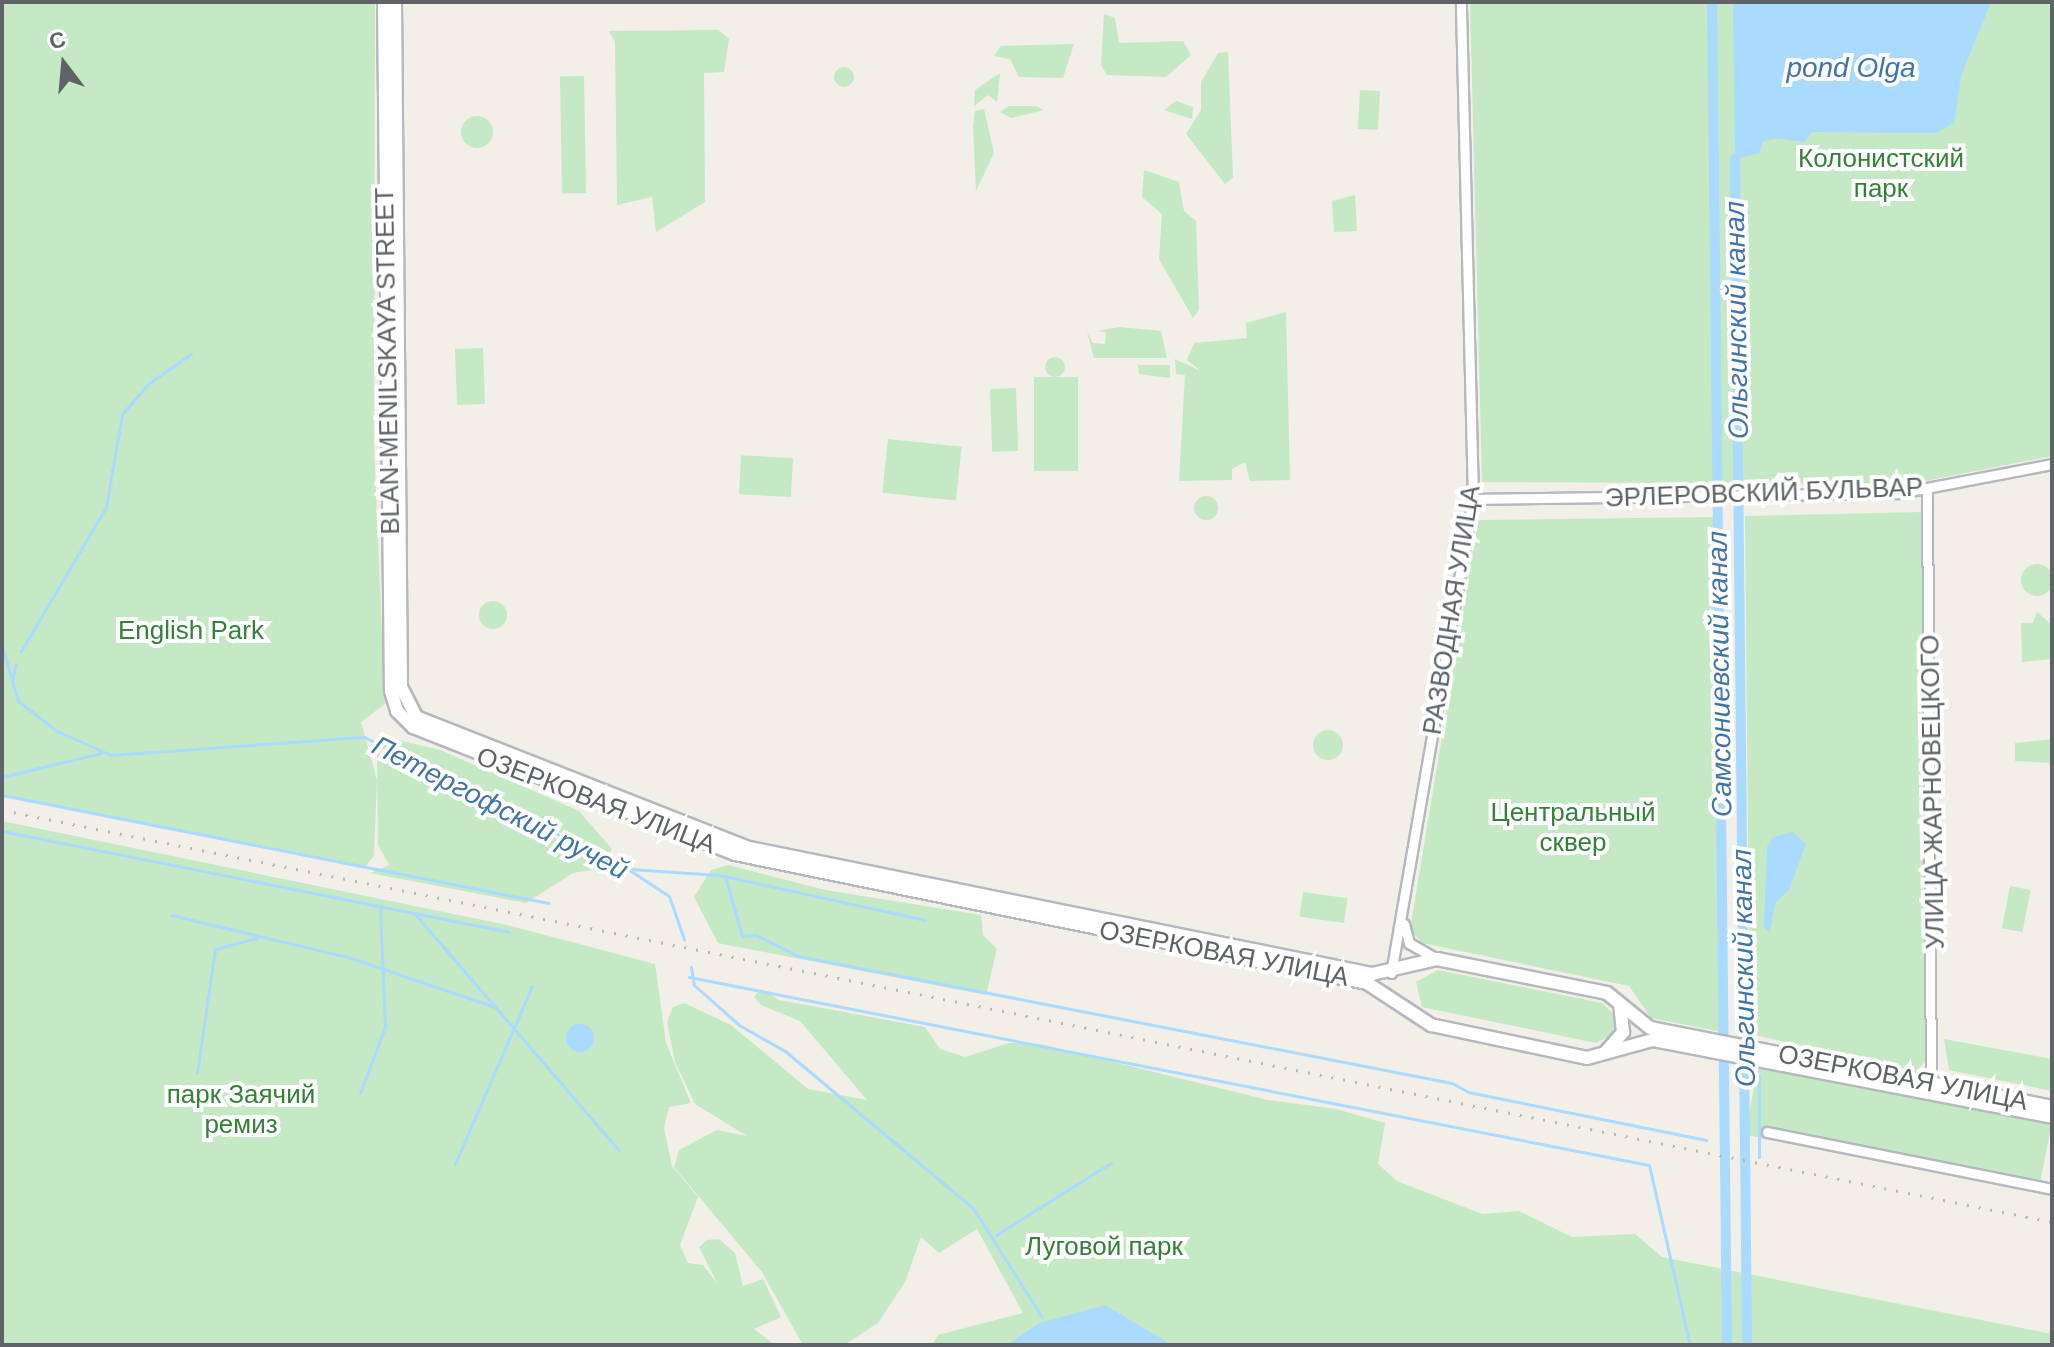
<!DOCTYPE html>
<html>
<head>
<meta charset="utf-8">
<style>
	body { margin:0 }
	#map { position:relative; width:2054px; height:1347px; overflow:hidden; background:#f1efe8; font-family:Arial,sans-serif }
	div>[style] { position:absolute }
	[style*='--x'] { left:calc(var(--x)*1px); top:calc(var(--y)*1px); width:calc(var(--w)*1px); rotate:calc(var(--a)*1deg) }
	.green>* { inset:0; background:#c5e8c5; transform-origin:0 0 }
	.round { border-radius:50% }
	.water>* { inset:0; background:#aadaff }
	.stream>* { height:3px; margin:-1.5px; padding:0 1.5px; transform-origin:1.5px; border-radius:1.5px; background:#aadaff }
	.canal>* { height:10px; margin:-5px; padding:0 5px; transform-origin:5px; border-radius:5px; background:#aadaff }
	.roads { filter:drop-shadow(2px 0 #b5b8bc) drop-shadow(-2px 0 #b5b8bc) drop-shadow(0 2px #b5b8bc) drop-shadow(0 -2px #b5b8bc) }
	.street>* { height:9px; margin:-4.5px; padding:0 4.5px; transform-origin:4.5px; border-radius:4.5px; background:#fff }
	.secondary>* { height:12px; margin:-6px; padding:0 6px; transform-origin:6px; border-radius:6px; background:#fff }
	.rail>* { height:3px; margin-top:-1.5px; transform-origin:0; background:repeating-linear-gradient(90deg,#b6b7b8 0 2px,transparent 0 12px) }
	span { translate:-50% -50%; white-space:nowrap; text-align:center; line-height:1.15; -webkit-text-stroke:8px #fff; paint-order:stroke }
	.park-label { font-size:26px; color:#348238 }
	.street-label { font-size:26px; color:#5f6368 }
	.water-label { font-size:28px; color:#4174aa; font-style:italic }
	.frame { position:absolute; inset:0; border:4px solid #5f6368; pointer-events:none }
	.north { position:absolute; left:24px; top:24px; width:80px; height:80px; -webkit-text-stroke:6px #fff; paint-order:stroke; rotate:344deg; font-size:22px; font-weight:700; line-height:32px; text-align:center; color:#5f6368 }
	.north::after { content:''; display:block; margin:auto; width:28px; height:36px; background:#5f6368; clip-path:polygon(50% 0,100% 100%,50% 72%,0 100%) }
</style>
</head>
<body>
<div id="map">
	<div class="green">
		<div style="clip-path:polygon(2px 2px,375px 2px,374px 445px,385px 704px,361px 722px,377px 780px,374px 856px,365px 867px,2px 795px)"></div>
		<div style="clip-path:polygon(1470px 2px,2052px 2px,2052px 456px,1910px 484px,1482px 482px)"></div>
		<div style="clip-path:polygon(1104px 14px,1115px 18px,1119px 43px,1183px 41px,1191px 55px,1166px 77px,1107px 75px,1101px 65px)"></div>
		<div style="clip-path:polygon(718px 30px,729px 39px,724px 72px,704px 73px,705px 202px,656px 232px,652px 197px,617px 205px,615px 42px,609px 31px)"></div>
		<div style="clip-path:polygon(1074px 44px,1063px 78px,1019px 77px,1010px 59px,994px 56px,1001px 46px)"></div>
		<div style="clip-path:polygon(1228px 52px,1233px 178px,1225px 184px,1186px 134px,1201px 110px,1201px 82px,1218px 53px)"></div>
		<div class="round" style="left:834px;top:67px;width:20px;height:20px"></div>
		<div style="clip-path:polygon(1000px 73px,997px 102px,988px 95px,974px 106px,975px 90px)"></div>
		<div style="left:584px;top:76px;width:117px;height:24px;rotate:89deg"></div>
		<div style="left:1360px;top:90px;width:20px;height:39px;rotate:3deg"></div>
		<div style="clip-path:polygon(1176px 101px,1193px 107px,1192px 119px,1164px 110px)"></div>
		<div style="clip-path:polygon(1009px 106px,1035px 106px,1044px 110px,1011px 118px,1000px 112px)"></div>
		<div style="clip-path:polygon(984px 109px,994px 153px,976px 191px,973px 126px,975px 111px)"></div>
		<div class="round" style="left:461px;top:116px;width:32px;height:32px"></div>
		<div style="clip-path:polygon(1144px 170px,1179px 182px,1184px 211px,1196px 221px,1199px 310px,1193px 318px,1159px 259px,1162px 214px,1142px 197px)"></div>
		<div style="clip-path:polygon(1355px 195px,1357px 231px,1334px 232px,1332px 201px)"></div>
		<div style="clip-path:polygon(1286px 312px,1290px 480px,1250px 481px,1245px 462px,1232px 469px,1232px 480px,1179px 481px,1185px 375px,1176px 374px,1175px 359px,1201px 371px,1187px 360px,1194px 343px,1247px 338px,1246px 323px)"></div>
		<div style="clip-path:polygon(1120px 327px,1161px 331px,1167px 358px,1094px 358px,1087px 332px,1093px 343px,1105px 344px,1106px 332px,1097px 331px)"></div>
		<div style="left:483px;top:348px;width:56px;height:28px;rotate:88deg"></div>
		<div class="round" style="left:1045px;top:357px;width:20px;height:20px"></div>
		<div style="clip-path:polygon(1138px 365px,1170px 365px,1170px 378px,1139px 374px)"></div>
		<div style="left:1034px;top:377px;width:44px;height:94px"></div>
		<div style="left:1016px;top:388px;width:63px;height:26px;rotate:88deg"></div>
		<div style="left:888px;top:439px;width:74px;height:54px;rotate:6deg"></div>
		<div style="left:793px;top:458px;width:39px;height:52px;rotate:93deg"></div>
		<div class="round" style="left:1194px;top:496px;width:24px;height:24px"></div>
		<div style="clip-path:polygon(1923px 512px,1929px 1059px,1915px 1071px,1750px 1034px,1745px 516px)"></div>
		<div style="clip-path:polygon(1714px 517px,1722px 1032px,1651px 1018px,1629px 986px,1422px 943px,1410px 929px,1478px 520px)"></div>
		<div class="round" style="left:2021px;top:564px;width:32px;height:32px"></div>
		<div class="round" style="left:479px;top:601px;width:28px;height:28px"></div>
		<div style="clip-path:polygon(2037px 612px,2052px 625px,2052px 659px,2022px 662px,2021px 623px,2033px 623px)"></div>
		<div class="round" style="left:1313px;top:730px;width:30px;height:30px"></div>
		<div style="clip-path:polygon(2052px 739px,2052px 763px,2015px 761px,2015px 743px)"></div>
		<div style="clip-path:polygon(398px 740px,440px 750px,579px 811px,612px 849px,608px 855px,380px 747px)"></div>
		<div style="clip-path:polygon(377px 752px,534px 824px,602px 868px,573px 873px,526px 903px,370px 873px,389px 865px,378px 845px)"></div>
		<div style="clip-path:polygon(2px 821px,507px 925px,655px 964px,666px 1043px,691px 1103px,669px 1107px,664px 1128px,672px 1166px,698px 1197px,680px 1245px,688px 1263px,703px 1265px,718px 1285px,699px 1247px,707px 1240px,719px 1239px,735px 1253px,743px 1286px,763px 1279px,781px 1317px,754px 1329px,775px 1345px,2px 1345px)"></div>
		<div style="clip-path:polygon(728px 865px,825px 890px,981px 915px,983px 935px,997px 949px,986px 995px,718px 943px,694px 897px,711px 870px)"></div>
		<div style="left:2010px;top:886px;width:21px;height:43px;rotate:11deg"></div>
		<div style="left:1303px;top:892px;width:45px;height:25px;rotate:8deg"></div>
		<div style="clip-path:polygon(1438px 970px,1602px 1003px,1617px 1017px,1616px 1033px,1596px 1043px,1422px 1007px,1416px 982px)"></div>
		<div style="clip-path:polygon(761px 989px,779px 1000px,925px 1027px,940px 1049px,965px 1057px,1009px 1043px,1040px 1044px,1268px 1100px,1336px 1109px,1385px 1123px,1378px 1164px,1397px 1181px,1482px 1214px,1519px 1211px,1572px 1237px,1635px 1234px,1662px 1257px,2052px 1334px,2052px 1345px,932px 1345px,938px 1335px,1023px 1313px,977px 1229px,939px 1253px,921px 1237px,905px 1282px,878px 1323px,844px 1345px,803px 1345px,762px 1272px,674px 1167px,679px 1150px,717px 1130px,747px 1136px,695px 1104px,675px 1062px,667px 1022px,673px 1007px,684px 1003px,731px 1025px,808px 1089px,867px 1100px,800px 1021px,761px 1005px,754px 997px)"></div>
		<div style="clip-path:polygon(1944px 1039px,2052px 1059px,2052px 1091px,1949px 1070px)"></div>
		<div style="left:1758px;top:1067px;width:299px;height:69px;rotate:11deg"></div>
	</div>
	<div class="water">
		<div style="clip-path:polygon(1733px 2px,1991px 2px,1961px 76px,1954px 123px,1936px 133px,1812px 132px,1804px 142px,1777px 138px,1762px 142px,1760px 153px,1735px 159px)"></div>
		<div style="clip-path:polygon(1793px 832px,1806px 844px,1789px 890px,1775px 903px,1770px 932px,1764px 927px,1767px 847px,1773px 837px)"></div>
		<div class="round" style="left:566px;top:1024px;width:28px;height:28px"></div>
		<div style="clip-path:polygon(1105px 1305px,1172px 1345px,1006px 1345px,1040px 1323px)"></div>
	</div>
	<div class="stream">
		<div style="--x:2;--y:646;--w:57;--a:73.8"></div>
		<div style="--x:18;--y:701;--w:49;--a:37.6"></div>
		<div style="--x:57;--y:731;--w:59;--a:24"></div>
		<div style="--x:111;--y:755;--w:254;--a:-4.1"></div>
		<div style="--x:364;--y:737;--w:295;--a:26.6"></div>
		<div style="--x:628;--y:869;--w:49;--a:33.4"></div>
		<div style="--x:669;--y:896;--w:46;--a:70.8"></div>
		<div style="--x:21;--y:651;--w:167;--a:-59.4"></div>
		<div style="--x:106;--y:507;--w:94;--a:-80.2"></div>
		<div style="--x:122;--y:414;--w:41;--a:-48.9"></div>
		<div style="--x:149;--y:383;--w:51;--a:-34.6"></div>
		<div style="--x:12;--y:680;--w:16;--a:-76"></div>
		<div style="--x:2;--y:777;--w:102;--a:-13.6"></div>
		<div style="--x:2;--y:795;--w:557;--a:11.19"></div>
		<div style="--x:2;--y:831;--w:517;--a:11.27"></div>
		<div style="--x:630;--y:869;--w:89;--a:3.9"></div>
		<div style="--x:719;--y:875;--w:211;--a:12.3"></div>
		<div style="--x:725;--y:876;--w:62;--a:74.2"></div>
		<div style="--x:742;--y:936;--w:14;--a:-4"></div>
		<div style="--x:756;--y:935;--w:47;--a:26.6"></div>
		<div style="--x:798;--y:956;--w:666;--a:10.99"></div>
		<div style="--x:1452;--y:1083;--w:18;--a:29"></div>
		<div style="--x:1468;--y:1092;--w:243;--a:11.4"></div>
		<div style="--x:415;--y:914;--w:312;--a:49.2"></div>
		<div style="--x:171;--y:915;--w:185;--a:13.4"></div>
		<div style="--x:351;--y:958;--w:152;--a:18.8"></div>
		<div style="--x:691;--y:967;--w:18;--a:81"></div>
		<div style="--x:694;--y:985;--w:60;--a:41.6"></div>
		<div style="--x:739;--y:1025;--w:53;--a:29.5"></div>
		<div style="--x:785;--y:1051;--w:245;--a:39.9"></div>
		<div style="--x:973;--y:1208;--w:129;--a:57.7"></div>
		<div style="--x:689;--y:977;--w:978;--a:11.08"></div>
		<div style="--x:1649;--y:1165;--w:185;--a:77.2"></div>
		<div style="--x:197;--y:1073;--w:125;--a:-81.7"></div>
		<div style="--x:215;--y:949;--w:43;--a:-14.7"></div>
		<div style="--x:1759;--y:1076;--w:81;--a:90"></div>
		<div style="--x:360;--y:1093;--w:71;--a:-69.3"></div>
		<div style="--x:385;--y:1027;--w:121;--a:-92.4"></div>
		<div style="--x:455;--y:1164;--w:194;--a:-66.6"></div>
		<div style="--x:996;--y:1235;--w:136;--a:-32.1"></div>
	</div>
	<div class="canal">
		<div style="--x:1712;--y:2;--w:1343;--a:89.36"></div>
		<div style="--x:1735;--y:159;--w:1186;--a:89.42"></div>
	</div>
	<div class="roads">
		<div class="street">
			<div style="--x:1927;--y:489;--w:601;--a:89.62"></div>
			<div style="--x:1473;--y:499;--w:427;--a:-0.8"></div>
			<div style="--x:1900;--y:493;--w:155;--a:-10.8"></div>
			<div style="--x:1404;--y:924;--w:20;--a:75"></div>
			<div style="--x:1409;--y:943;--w:32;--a:30"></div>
			<div style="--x:1391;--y:973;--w:481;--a:-80.2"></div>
			<div style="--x:1473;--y:499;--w:497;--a:-91.4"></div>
			<div style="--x:1767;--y:1132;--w:291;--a:11.3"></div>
		</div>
		<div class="secondary">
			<div style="--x:384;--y:2;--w:689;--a:89.42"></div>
			<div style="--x:391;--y:691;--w:21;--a:73"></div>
			<div style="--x:397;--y:711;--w:23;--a:45"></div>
			<div style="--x:413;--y:727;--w:346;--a:21.5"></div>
			<div style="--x:735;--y:854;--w:645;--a:11.54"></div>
			<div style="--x:1367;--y:983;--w:77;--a:33.3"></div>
			<div style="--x:1431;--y:1025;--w:159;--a:11.9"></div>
			<div style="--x:1587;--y:1058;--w:68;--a:-15.3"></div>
			<div style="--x:1653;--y:1040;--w:406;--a:10.9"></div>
			<div style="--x:395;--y:2;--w:685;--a:89.5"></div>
			<div style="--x:401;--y:687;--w:34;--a:63"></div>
			<div style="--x:416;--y:717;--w:358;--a:21.5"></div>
			<div style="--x:749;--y:848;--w:636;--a:11.43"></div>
			<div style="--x:1372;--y:974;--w:67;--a:-13"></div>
			<div style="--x:1437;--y:959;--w:173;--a:11.3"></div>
			<div style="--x:1607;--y:993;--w:55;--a:39.1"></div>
			<div style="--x:1650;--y:1028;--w:410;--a:11.1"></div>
			<div style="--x:1605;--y:1053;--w:28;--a:-49"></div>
			<div style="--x:1623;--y:1032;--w:27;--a:-96"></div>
		</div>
	</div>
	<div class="rail">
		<div style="--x:2;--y:810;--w:2091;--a:11.36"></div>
	</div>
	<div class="park-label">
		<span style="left:1881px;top:174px">Колонистский<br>парк</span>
		<span style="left:191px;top:631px">English Park</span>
		<span style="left:1573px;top:828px">Центральный<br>сквер</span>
		<span style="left:241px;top:1110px">парк Заячий<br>ремиз</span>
		<span style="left:1104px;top:1247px">Луговой парк</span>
	</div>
	<div class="street-label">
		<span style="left:388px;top:361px;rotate:-91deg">BLAN-MENILSKAYA STREET</span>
		<span style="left:1764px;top:493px;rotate:-2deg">ЭРЛЕРОВСКИЙ БУЛЬВАР</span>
		<span style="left:1452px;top:610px;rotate:-81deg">РАЗВОДНАЯ УЛИЦА</span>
		<span style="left:1933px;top:792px;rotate:-91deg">УЛИЦА ЖАРНОВЕЦКОГО</span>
		<span style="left:596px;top:801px;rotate:21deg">ОЗЕРКОВАЯ УЛИЦА</span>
		<span style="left:1224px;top:954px;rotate:11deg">ОЗЕРКОВАЯ УЛИЦА</span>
		<span style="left:1903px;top:1078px;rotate:11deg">ОЗЕРКОВАЯ УЛИЦА</span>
	</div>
	<div class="water-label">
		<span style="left:1851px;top:68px">pond Olga</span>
		<span style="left:1737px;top:320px;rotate:-91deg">Ольгинский канал</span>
		<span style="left:1720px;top:674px;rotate:-91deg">Самсониевский канал</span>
		<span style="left:500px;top:808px;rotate:27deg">Петергофский ручей</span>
		<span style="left:1744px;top:968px;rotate:-91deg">Ольгинский канал</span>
	</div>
	<div class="frame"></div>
	<div class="north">С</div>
</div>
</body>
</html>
